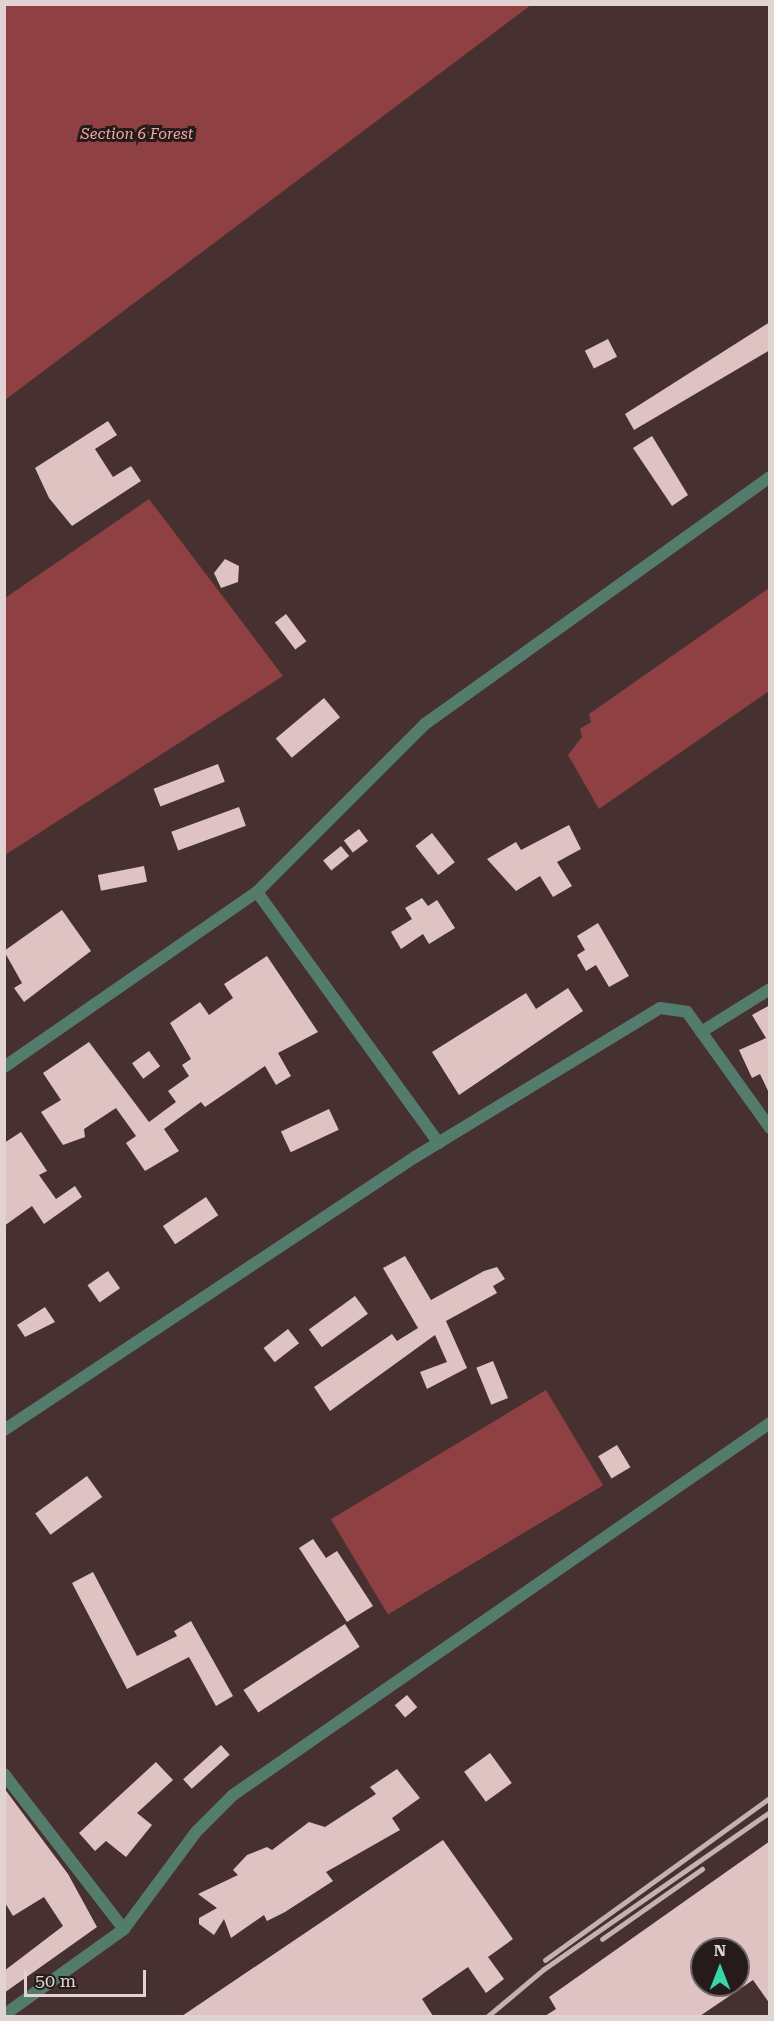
<!DOCTYPE html>
<html>
<head>
<meta charset="utf-8">
<style>
	body { margin:0 }
	#map { position:relative; width:774px; height:2021px; overflow:hidden; background:#463030; font-family:"Roboto Serif",serif }
	div>[style] { position:absolute }
	[style*='--x'] { left:calc(var(--x)*1px); top:calc(var(--y)*1px); width:calc(var(--w)*1px); rotate:calc(var(--a)*1deg) }
	.green>* { inset:0; background:#8f4043; transform-origin:0 0 }
	.building>* { inset:0; background:#dfc3c2; transform-origin:0 0 }
	.minor>* { height:12px; margin:-6px; padding:0 6px; transform-origin:6px; border-radius:6px; background:#537c6c }
	.rail>* { height:4.5px; margin:-2.25px; padding:0 2.25px; transform-origin:2.25px; border-radius:2.25px; background:#c3b2b2 }
	span { translate:-50% -50%; white-space:nowrap; text-align:center; line-height:1.15; -webkit-text-stroke:6px #251b1b; paint-order:stroke }
	.park-label { font-size:15px; color:#f3a8a7; font-style:italic }
	.frame { position:absolute; inset:0; border:6px solid #e2d3d3; pointer-events:none }
	.north { position:absolute; left:690px; top:1937px; width:60px; height:60px; box-sizing:border-box; background:#251b1b; border:2px solid #716565; border-radius:50%; rotate:0deg; font-size:16px; font-weight:700; line-height:24px; text-align:center; color:#e2d3d3 }
	.north::after { content:''; display:block; margin:auto; width:21px; height:27px; background:#3ad4a5; clip-path:polygon(50% 0,100% 100%,50% 72%,0 100%) }
	.scale { position:absolute; left:24px; top:1970px; width:122px; height:27px; box-sizing:border-box; border:3px solid #e2d3d3; border-top:0; padding-left:8px; font-size:18px; line-height:21px; white-space:nowrap; color:#e2d3d3; -webkit-text-stroke:4px #251b1b; paint-order:stroke }
</style>
</head>
<body>
<div id="map">
	<div class="green">
		<div style="clip-path:polygon(5px 4px,531px 4px,531px 5px,5px 400px)"></div>
		<div style="clip-path:polygon(149px 499px,283px 676px,5px 855px,5px 598px)"></div>
		<div style="clip-path:polygon(769px 588px,769px 691px,599px 809px,568px 755px,582px 737px,580px 729px,591px 722px,589px 714px)"></div>
		<div style="left:546px;top:1390px;width:111px;height:251px;rotate:59deg"></div>
	</div>
	<div class="building">
		<div style="clip-path:polygon(770px 322px,770px 350px,634px 430px,625px 414px)"></div>
		<div style="left:608px;top:339px;width:20px;height:26px;rotate:63deg"></div>
		<div style="clip-path:polygon(108px 421px,117px 435px,95px 449px,113px 477px,131px 466px,141px 481px,72px 526px,49px 498px,35px 468px)"></div>
		<div style="clip-path:polygon(652px 436px,688px 495px,672px 506px,633px 448px)"></div>
		<div style="clip-path:polygon(225px 559px,239px 566px,238px 582px,221px 588px,214px 573px)"></div>
		<div style="left:286px;top:614px;width:34px;height:14px;rotate:53deg"></div>
		<div style="left:324px;top:698px;width:25px;height:63px;rotate:50deg"></div>
		<div style="left:218px;top:764px;width:19px;height:69px;rotate:69deg"></div>
		<div style="left:239px;top:807px;width:20px;height:72px;rotate:70deg"></div>
		<div style="clip-path:polygon(569px 825px,581px 849px,557px 862px,572px 886px,553px 897px,540px 876px,516px 891px,487px 859px,516px 842px,521px 850px)"></div>
		<div style="left:359px;top:829px;width:15px;height:19px;rotate:53deg"></div>
		<div style="left:432px;top:833px;width:37px;height:21px;rotate:52deg"></div>
		<div style="left:341px;top:846px;width:13px;height:23px;rotate:51deg"></div>
		<div style="left:144px;top:866px;width:16px;height:47px;rotate:79deg"></div>
		<div style="clip-path:polygon(422px 898px,428px 906px,437px 900px,455px 928px,429px 944px,423px 934px,401px 949px,391px 932px,412px 919px,405px 908px)"></div>
		<div style="clip-path:polygon(62px 910px,91px 951px,24px 1002px,14px 988px,22px 983px,4px 951px)"></div>
		<div style="clip-path:polygon(598px 923px,629px 976px,609px 987px,596px 965px,586px 971px,577px 955px,585px 950px,577px 936px)"></div>
		<div style="clip-path:polygon(267px 956px,318px 1032px,278px 1053px,291px 1076px,276px 1085px,265px 1066px,205px 1107px,201px 1102px,164px 1129px,179px 1151px,145px 1171px,126px 1143px,136px 1136px,116px 1108px,84px 1129px,85px 1137px,63px 1145px,41px 1112px,61px 1100px,43px 1073px,89px 1042px,149px 1122px,176px 1102px,168px 1091px,189px 1076px,182px 1065px,191px 1059px,170px 1023px,200px 1002px,209px 1015px,233px 998px,224px 984px)"></div>
		<div style="clip-path:polygon(568px 988px,583px 1011px,459px 1095px,432px 1052px,526px 993px,536px 1009px)"></div>
		<div style="clip-path:polygon(770px 1005px,770px 1095px,760px 1074px,752px 1078px,739px 1050px,766px 1038px,752px 1015px)"></div>
		<div style="left:149px;top:1051px;width:19px;height:21px;rotate:54deg"></div>
		<div style="left:329px;top:1109px;width:23px;height:53px;rotate:65deg"></div>
		<div style="clip-path:polygon(21px 1132px,47px 1171px,39px 1175px,56px 1199px,75px 1186px,82px 1197px,44px 1224px,32px 1206px,4px 1226px,4px 1143px)"></div>
		<div style="left:206px;top:1197px;width:22px;height:52px;rotate:56deg"></div>
		<div style="clip-path:polygon(405px 1256px,431px 1300px,484px 1271px,497px 1267px,505px 1279px,493px 1286px,497px 1293px,446px 1321px,467px 1368px,427px 1389px,420px 1372px,447px 1362px,435px 1335px,330px 1411px,314px 1387px,392px 1334px,397px 1341px,418px 1328px,383px 1268px)"></div>
		<div style="left:108px;top:1271px;width:21px;height:25px;rotate:55deg"></div>
		<div style="left:355px;top:1296px;width:22px;height:57px;rotate:54deg"></div>
		<div style="clip-path:polygon(45px 1307px,55px 1322px,25px 1337px,17px 1325px)"></div>
		<div style="left:288px;top:1329px;width:18px;height:31px;rotate:52deg"></div>
		<div style="left:493px;top:1361px;width:40px;height:18px;rotate:68deg"></div>
		<div style="left:617px;top:1445px;width:26px;height:22px;rotate:59deg"></div>
		<div style="left:87px;top:1476px;width:26px;height:64px;rotate:54deg"></div>
		<div style="clip-path:polygon(313px 1539px,326px 1558px,337px 1551px,373px 1606px,347px 1622px,299px 1548px)"></div>
		<div style="clip-path:polygon(93px 1572px,137px 1656px,177px 1636px,174px 1631px,191px 1621px,233px 1696px,216px 1706px,189px 1657px,127px 1689px,72px 1583px)"></div>
		<div style="left:345px;top:1624px;width:27px;height:121px;rotate:57deg"></div>
		<div style="left:407px;top:1695px;width:16px;height:16px;rotate:50deg"></div>
		<div style="left:221px;top:1745px;width:13px;height:51px;rotate:48deg"></div>
		<div style="left:490px;top:1753px;width:37px;height:32px;rotate:54deg"></div>
		<div style="clip-path:polygon(156px 1762px,173px 1780px,137px 1813px,152px 1825px,126px 1857px,106px 1841px,95px 1851px,79px 1833px)"></div>
		<div style="clip-path:polygon(397px 1769px,420px 1798px,392px 1818px,400px 1830px,326px 1872px,333px 1881px,285px 1912px,267px 1921px,264px 1915px,231px 1938px,224px 1919px,214px 1935px,199px 1924px,199px 1918px,217px 1908px,198px 1894px,238px 1875px,233px 1870px,247px 1855px,267px 1847px,272px 1850px,309px 1822px,325px 1827px,376px 1794px,370px 1787px)"></div>
		<div style="clip-path:polygon(4px 1788px,68px 1874px,97px 1927px,4px 1993px,4px 1971px,63px 1926px,44px 1897px,13px 1916px,4px 1901px)"></div>
		<div style="clip-path:polygon(443px 1840px,513px 1939px,488px 1957px,504px 1979px,486px 1993px,468px 1967px,422px 1999px,433px 2016px,182px 2016px)"></div>
		<div style="clip-path:polygon(evenodd,770px 1841px,770px 2004px,753px 1980px,700px 2016px,545px 2016px,556px 2009px,549px 1997px,770px 1841px,702px 1949px,738px 1949px,738px 1985px,702px 1985px,702px 1949px)"></div>
	</div>
	<div class="minor">
		<div style="--x:257;--y:892;--w:310;--a:54.1"></div>
		<div style="--x:701;--y:1032;--w:81;--a:-31.9"></div>
		<div style="--x:4;--y:1067;--w:308;--a:-34.7"></div>
		<div style="--x:257;--y:892;--w:238;--a:-45"></div>
		<div style="--x:425;--y:724;--w:424;--a:-35.6"></div>
		<div style="--x:4;--y:1430;--w:493;--a:-33.6"></div>
		<div style="--x:415;--y:1157;--w:287;--a:-31.3"></div>
		<div style="--x:660;--y:1008;--w:27;--a:8"></div>
		<div style="--x:687;--y:1012;--w:143;--a:54.4"></div>
		<div style="--x:4;--y:1774;--w:196;--a:52.3"></div>
		<div style="--x:4;--y:2015;--w:148;--a:-35.6"></div>
		<div style="--x:124;--y:1929;--w:121;--a:-53.4"></div>
		<div style="--x:196;--y:1832;--w:52;--a:-45"></div>
		<div style="--x:233;--y:1795;--w:653;--a:-34.71"></div>
	</div>
	<div class="rail">
		<div style="--x:602;--y:1939;--w:122;--a:-35"></div>
		<div style="--x:545;--y:1960;--w:277;--a:-35.8"></div>
		<div style="--x:488;--y:2016;--w:73;--a:-40"></div>
		<div style="--x:544;--y:1969;--w:275;--a:-34.8"></div>
	</div>
	<div class="park-label">
		<span style="left:137px;top:135px">Section 6 Forest</span>
	</div>
	<div class="frame"></div>
	<div class="north">N</div>
	<div class="scale">50 m</div>
</div>
</body>
</html>
